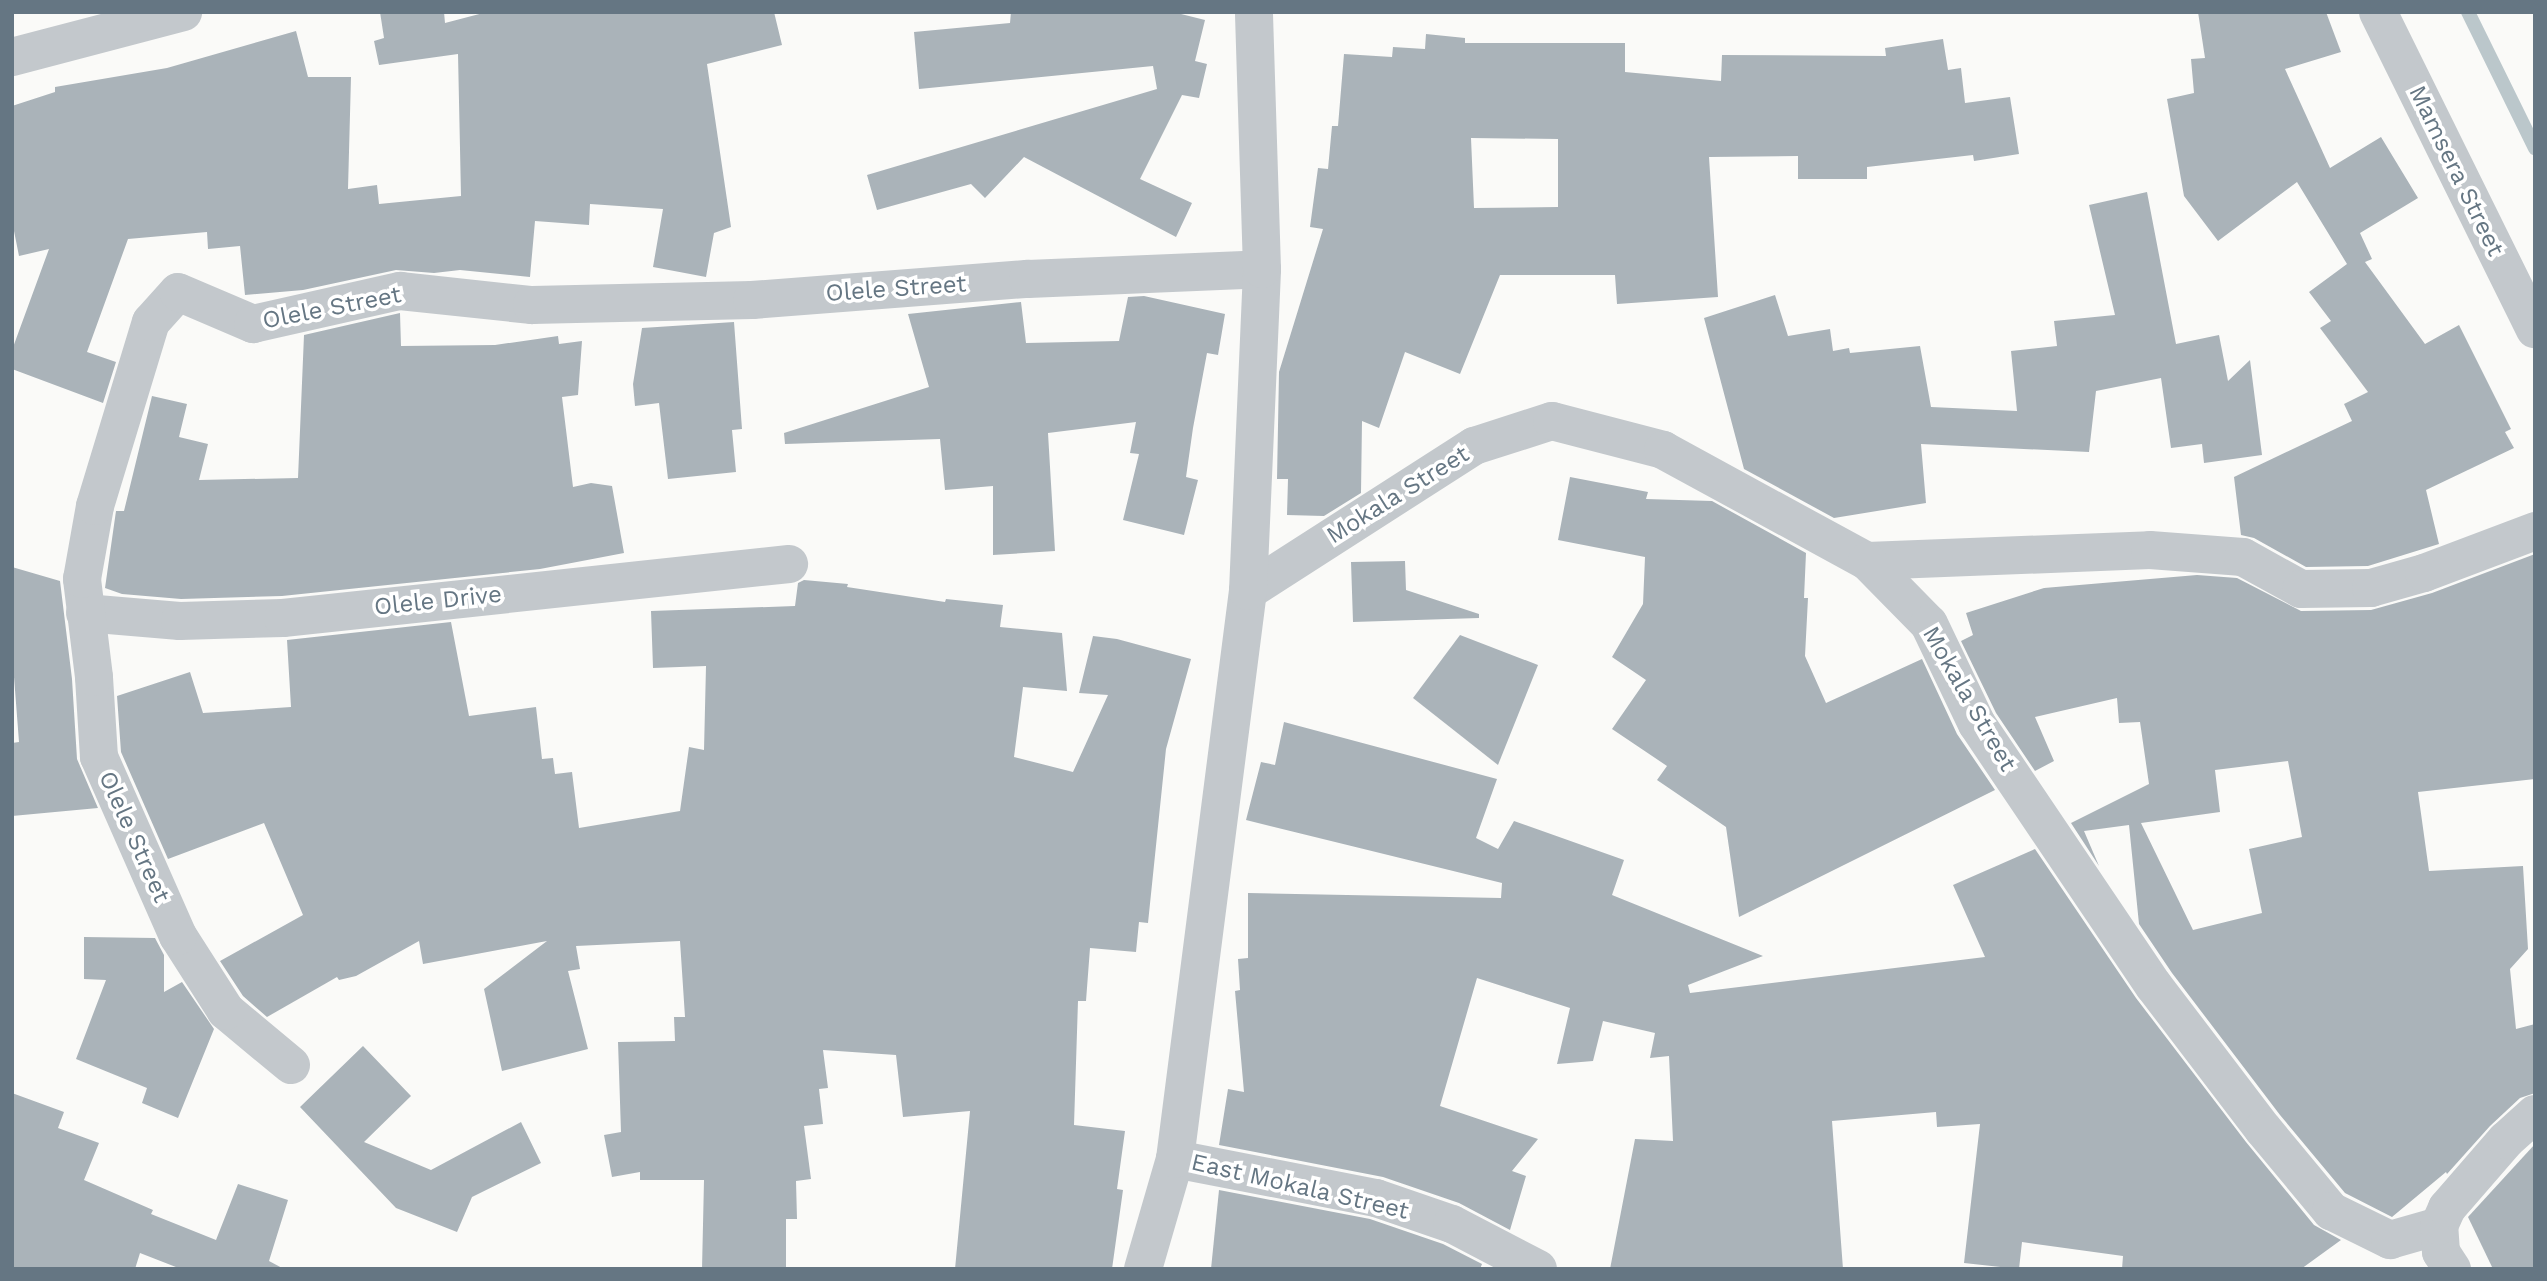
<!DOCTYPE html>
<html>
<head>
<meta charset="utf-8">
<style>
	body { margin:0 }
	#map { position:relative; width:2547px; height:1281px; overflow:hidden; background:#fafaf8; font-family:"Work Sans",sans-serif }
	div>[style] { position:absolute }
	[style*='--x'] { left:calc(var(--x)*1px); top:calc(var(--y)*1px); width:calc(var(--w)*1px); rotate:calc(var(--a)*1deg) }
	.stream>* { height:14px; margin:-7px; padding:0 7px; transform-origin:7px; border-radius:7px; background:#bbc7cb }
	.building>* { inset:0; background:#aab3b9 }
	.street>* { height:38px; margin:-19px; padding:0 19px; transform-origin:19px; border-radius:19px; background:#c3c8cc }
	span { translate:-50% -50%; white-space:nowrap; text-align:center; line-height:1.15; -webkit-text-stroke:7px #fff; paint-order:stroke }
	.street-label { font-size:24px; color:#657683 }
	.frame { position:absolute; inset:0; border:14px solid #657683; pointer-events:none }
</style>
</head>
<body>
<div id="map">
	<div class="stream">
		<div style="--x:2468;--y:12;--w:152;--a:63.8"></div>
	</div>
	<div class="building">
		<div style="clip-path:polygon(380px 12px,444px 12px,445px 23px,487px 12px,774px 12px,782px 45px,707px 64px,731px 227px,714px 233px,706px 277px,653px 267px,663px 209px,590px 204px,589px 225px,535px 221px,530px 277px,460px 270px,434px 273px,396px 270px,303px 290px,245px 295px,240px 246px,208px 249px,207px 232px,128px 239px,87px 352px,116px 362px,103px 403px,12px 369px,12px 350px,49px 249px,19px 256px,12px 221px,12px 106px,55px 92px,55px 87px,167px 68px,296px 31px,308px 77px,351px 77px,348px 189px,377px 185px,379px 204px,461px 196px,458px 54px,379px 65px,374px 41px,384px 38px)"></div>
		<div style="clip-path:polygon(1011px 12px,1173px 12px,1205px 20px,1195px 61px,1207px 64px,1199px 98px,1182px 95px,1140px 179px,1192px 203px,1176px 237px,1024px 157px,985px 198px,971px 184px,877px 210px,867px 175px,1157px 89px,1153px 66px,919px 89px,914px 32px,1010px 23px)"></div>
		<div style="clip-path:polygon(2198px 12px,2326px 12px,2341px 52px,2285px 69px,2330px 168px,2381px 137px,2418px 198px,2360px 233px,2372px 259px,2365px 262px,2425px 344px,2459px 325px,2511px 429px,2505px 432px,2514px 448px,2426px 490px,2439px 544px,2368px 566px,2306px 567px,2254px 538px,2241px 535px,2234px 477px,2352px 421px,2344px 404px,2368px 392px,2320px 328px,2331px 321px,2309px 292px,2347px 264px,2297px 182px,2218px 241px,2184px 196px,2167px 99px,2194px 93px,2191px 59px,2205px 58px)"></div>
		<div style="clip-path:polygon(evenodd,1426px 34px,1465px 38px,1465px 43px,1625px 43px,1625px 72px,1721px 81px,1722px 55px,1886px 56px,1885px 48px,1943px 39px,1948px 70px,1961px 68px,1965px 103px,2010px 97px,2019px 154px,1974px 161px,1973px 155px,1867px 167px,1867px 179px,1798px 179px,1798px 156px,1709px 157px,1718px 297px,1617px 304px,1615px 275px,1500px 275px,1460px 374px,1405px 352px,1379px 428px,1362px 421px,1361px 493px,1324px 516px,1287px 515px,1288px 479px,1277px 479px,1279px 372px,1323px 229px,1310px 227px,1318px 168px,1328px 169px,1332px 126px,1338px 126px,1344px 54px,1392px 57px,1393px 47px,1425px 49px,1426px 34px,1471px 138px,1558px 139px,1558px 207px,1474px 208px,1471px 138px)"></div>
		<div style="clip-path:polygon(2147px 192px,2176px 344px,2219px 335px,2228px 381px,2250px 360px,2262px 455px,2204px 463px,2202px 444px,2171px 448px,2161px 378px,2096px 391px,2089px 452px,1921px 444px,1926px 503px,1834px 518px,1744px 469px,1704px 318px,1775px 295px,1788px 336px,1830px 329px,1833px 351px,1849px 348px,1850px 353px,1920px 346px,1931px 407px,2017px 411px,2011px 351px,2057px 346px,2054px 321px,2115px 315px,2089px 205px)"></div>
		<div style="clip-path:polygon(1144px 296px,1225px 314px,1218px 355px,1207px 353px,1193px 428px,1186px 477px,1198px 480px,1184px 535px,1123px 520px,1139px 454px,1130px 453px,1136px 422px,1048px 433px,1055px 551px,993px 555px,993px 486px,945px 490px,940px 439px,785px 444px,784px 433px,929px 387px,908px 314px,1021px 302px,1026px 343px,1119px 341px,1128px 297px)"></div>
		<div style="clip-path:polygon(400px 313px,401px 346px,495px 345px,558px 336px,559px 344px,582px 341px,578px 395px,562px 397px,573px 487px,591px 483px,612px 486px,624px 553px,540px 569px,282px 596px,181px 599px,122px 594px,105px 588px,116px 511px,124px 511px,152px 396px,187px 404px,179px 437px,208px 444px,199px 480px,298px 478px,304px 335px)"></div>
		<div style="clip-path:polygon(734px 322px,742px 429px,732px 430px,736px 472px,668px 479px,659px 403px,635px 406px,633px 384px,642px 328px)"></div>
		<div style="clip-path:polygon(1570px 477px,1648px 492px,1646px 499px,1712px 501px,1806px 553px,1804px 598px,1808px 598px,1805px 656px,1826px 703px,1922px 659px,1957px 734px,1995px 790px,1739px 917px,1726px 827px,1657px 780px,1667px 766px,1612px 729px,1646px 680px,1612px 657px,1643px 604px,1645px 557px,1558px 540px)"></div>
		<div style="clip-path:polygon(evenodd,2535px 554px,2535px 779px,2418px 792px,2429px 871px,2523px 866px,2528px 949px,2510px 969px,2516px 1029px,2535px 1024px,2535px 1093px,2520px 1098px,2490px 1126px,2447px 1174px,2446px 1172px,2392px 1217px,2345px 1193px,2280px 1115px,2172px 973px,2139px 924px,2129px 825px,2084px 831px,2099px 866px,2071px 823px,2149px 784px,2140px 722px,2119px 723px,2117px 698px,2035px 717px,2054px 761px,2035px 771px,1996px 713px,1961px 641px,1973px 635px,1966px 613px,2044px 588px,2197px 575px,2237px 578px,2301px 611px,2371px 610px,2432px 593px,2535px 554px,2288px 761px,2302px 837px,2249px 849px,2262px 913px,2193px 930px,2141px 823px,2220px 812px,2215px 770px,2288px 761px)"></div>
		<div style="clip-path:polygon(1405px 561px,1406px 590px,1479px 614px,1479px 618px,1353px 622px,1351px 562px)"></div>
		<div style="clip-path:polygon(12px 567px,60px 581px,72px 679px,77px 759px,98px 808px,12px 816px,12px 743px,19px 742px,12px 651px)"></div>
		<div style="clip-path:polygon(804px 580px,848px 584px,847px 587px,945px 602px,946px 599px,1003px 605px,1000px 627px,1062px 633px,1067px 691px,1023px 687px,1014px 757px,1073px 772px,1108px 695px,1079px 693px,1093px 636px,1117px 639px,1191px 659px,1166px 749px,1148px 923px,1139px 922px,1136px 952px,1090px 948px,1086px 1001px,1078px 1001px,1074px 1125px,1125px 1131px,1117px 1189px,1123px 1190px,1112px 1269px,955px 1269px,970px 1111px,903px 1117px,896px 1055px,823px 1050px,828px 1088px,819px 1089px,823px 1124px,804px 1126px,811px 1179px,796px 1181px,797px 1219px,786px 1219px,786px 1269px,702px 1269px,704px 1180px,640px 1180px,640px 1172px,612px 1177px,604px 1135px,621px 1132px,618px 1042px,675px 1041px,674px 1017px,685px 1017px,680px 941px,576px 946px,580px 969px,568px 971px,588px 1049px,502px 1071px,484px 989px,547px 941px,423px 964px,419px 941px,356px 976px,339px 980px,337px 977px,267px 1017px,243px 996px,220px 961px,303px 915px,264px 823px,168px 859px,121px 752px,117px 696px,190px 672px,203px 713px,291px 707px,287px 640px,451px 622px,469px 716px,536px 707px,542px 759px,553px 758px,555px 774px,572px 772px,579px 828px,680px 811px,689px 747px,704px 750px,706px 666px,653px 668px,651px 611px,795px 606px,798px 583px)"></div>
		<div style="clip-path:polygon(1460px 635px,1538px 665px,1498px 765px,1413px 698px)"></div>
		<div style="clip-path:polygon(1284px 722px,1497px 779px,1476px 838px,1498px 849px,1514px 821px,1624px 860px,1612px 895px,1763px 956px,1688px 985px,1690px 993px,1985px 957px,1953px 885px,2035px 849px,2136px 998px,2246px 1142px,2314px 1225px,2341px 1240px,2301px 1269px,2122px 1269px,2123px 1256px,2022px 1242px,2019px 1269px,1964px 1263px,1980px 1124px,1937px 1127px,1936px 1112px,1832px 1121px,1843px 1269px,1610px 1269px,1635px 1139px,1673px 1141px,1669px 1056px,1650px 1058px,1655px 1033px,1603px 1021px,1593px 1061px,1557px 1064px,1570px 1008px,1477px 978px,1440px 1106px,1538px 1139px,1512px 1171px,1526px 1176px,1510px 1230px,1459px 1203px,1383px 1177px,1219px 1145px,1228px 1089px,1244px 1092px,1235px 991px,1240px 990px,1238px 959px,1248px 958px,1248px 893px,1501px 898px,1502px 883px,1246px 820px,1261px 762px,1275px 765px)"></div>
		<div style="clip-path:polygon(84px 937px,155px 938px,164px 955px,164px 992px,182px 982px,214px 1029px,178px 1118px,142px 1103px,147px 1088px,76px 1059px,106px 980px,84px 979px)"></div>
		<div style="clip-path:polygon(363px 1046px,411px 1096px,364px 1142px,431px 1170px,521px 1122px,541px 1163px,472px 1197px,457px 1232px,396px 1208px,300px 1107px)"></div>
		<div style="clip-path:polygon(12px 1093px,64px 1112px,58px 1128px,99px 1143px,84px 1180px,153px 1210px,151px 1214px,216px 1240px,238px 1184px,288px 1200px,269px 1261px,284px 1269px,181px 1269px,140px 1253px,135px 1269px,12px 1269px)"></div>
		<div style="clip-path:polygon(2535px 1144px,2535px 1269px,2493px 1269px,2468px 1217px)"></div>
		<div style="clip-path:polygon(1219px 1190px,1370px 1219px,1443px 1244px,1482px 1264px,1480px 1269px,1211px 1269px)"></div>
	</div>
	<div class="street">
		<div style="--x:2378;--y:12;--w:354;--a:63.7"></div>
		<div style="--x:12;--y:57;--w:177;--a:-14.7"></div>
		<div style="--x:1867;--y:561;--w:283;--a:-2.2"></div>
		<div style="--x:2150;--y:550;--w:93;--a:4.3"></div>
		<div style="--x:2243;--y:557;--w:66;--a:28.9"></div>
		<div style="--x:2301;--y:589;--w:70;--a:-0.8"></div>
		<div style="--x:2371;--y:588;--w:55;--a:-15.8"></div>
		<div style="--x:2424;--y:573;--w:119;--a:-20.7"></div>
		<div style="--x:1248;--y:591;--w:269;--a:-32.7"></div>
		<div style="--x:1474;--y:446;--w:82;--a:-17.8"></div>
		<div style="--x:1552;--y:421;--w:115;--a:14.6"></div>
		<div style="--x:1663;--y:450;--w:232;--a:28.6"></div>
		<div style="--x:1867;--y:561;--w:88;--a:45.5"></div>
		<div style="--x:1929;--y:624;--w:111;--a:64.4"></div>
		<div style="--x:1977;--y:724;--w:316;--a:56"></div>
		<div style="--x:2154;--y:986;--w:180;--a:52.7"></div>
		<div style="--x:2263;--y:1129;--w:107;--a:50.3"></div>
		<div style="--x:2331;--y:1211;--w:66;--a:26.2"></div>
		<div style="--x:2390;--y:1240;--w:51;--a:-15.9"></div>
		<div style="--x:85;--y:613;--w:95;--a:4.8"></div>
		<div style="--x:180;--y:621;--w:103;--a:-1.7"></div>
		<div style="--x:283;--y:618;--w:509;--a:-6.09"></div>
		<div style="--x:291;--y:1065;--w:85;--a:-140.3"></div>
		<div style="--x:226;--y:1011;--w:89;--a:-122.6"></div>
		<div style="--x:178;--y:936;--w:196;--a:-113.8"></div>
		<div style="--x:99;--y:757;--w:80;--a:-93.6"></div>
		<div style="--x:94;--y:677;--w:99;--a:-97"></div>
		<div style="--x:82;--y:579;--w:74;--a:-79.9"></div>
		<div style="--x:95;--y:506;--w:192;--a:-73.1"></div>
		<div style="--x:151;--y:322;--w:40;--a:-48"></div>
		<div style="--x:178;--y:292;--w:82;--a:23.1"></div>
		<div style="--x:253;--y:324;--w:151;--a:-12.7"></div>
		<div style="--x:400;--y:291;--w:133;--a:6.1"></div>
		<div style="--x:532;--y:305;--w:220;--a:-1.3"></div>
		<div style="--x:752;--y:300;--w:277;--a:-4.4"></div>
		<div style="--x:1028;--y:279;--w:234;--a:-2.4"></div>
		<div style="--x:1175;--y:1159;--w:205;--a:11"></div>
		<div style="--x:1376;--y:1198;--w:80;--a:18.9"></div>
		<div style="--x:1452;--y:1224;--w:97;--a:27.6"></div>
		<div style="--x:1143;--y:1269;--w:115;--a:-73.8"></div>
		<div style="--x:1175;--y:1159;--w:573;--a:-82.68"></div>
		<div style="--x:1248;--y:591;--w:322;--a:-87.5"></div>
		<div style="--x:1262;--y:269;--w:257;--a:-91.8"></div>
		<div style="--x:2452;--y:1269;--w:20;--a:-123"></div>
		<div style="--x:2441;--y:1252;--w:26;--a:-94"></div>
		<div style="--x:2439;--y:1226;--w:20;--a:-66"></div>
		<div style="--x:2447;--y:1208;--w:90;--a:-49.1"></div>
		<div style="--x:2506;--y:1140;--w:39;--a:-42"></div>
	</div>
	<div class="street-label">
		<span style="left:2456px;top:171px;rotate:64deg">Mamsera Street</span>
		<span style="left:896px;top:289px;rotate:-4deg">Olele Street</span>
		<span style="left:332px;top:308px;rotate:-11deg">Olele Street</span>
		<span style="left:1398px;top:495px;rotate:-32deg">Mokala Street</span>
		<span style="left:438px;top:601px;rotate:-6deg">Olele Drive</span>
		<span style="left:1969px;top:699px;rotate:60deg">Mokala Street</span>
		<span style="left:134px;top:837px;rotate:66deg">Olele Street</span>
		<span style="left:1300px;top:1187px;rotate:13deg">East Mokala Street</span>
	</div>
	<div class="frame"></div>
</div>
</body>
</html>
